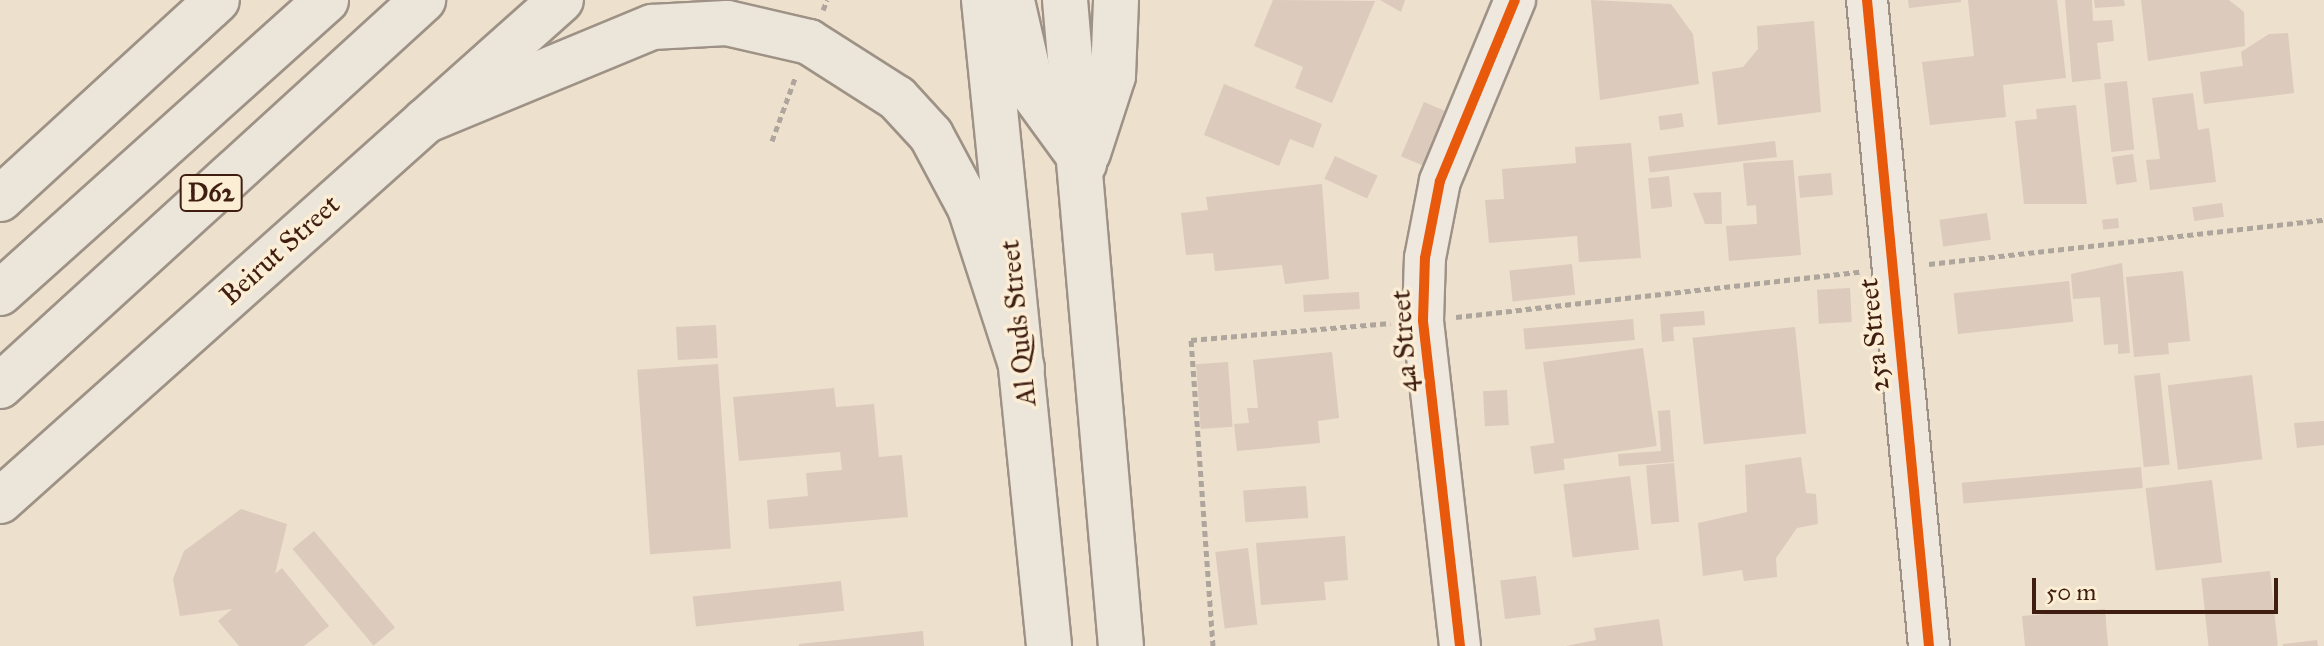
<!DOCTYPE html>
<html>
<head>
<meta charset="utf-8">
<style>
	body { margin:0 }
	#map { position:relative; width:2324px; height:646px; overflow:hidden; background:#ede0cc; font-family:"IM FELL Great Primer",serif }
	div>[style] { position:absolute }
	[style*='--x'] { left:calc(var(--x)*1px); top:calc(var(--y)*1px); width:calc(var(--w)*1px); rotate:calc(var(--a)*1deg) }
	.building>* { inset:0; background:#dccabc; transform-origin:0 0 }
	.path>* { height:5px; margin-top:-2.5px; transform-origin:0; background:repeating-linear-gradient(90deg,#aea59c 0 6px,transparent 0 10px) }
	.roads { filter:drop-shadow(2px 0 #9e9286) drop-shadow(-2px 0 #9e9286) drop-shadow(0 2px #9e9286) drop-shadow(0 -2px #9e9286) }
	.minor>* { height:40px; margin:-20px; padding:0 20px; transform-origin:20px; border-radius:20px; background:#efe8df }
	.major>* { height:44px; margin:-22px; padding:0 22px; transform-origin:22px; border-radius:22px; background:#ece5da }
	.cycleway>* { height:10px; margin:-5px; padding:0 5px; transform-origin:5px; border-radius:5px; background:#e8590c }
	span { translate:-50% -50%; white-space:nowrap; text-align:center; line-height:1.15; -webkit-text-stroke:7px #fcedd5; paint-order:stroke }
	.shield-label span { padding:2px 6px; background:#fcedd5; border:2px solid; border-radius:6px; -webkit-text-stroke-width:0 }
	.shield-label { font-size:26px; color:#3f1e11; font-weight:700 }
	.street-label { font-size:28px; color:#3f1e11 }
	.scale { position:absolute; left:2032px; top:578px; width:246px; height:36px; box-sizing:border-box; border:4px solid #3f1e11; border-top:0; padding-left:10px; font-size:24px; line-height:28px; white-space:nowrap; color:#3f1e11; -webkit-text-stroke:6px #fcedd5; paint-order:stroke }
</style>
</head>
<body>
<div id="map">
	<div class="building">
		<div style="clip-path:polygon(1273px 0,1375px 1px,1332px 103px,1295px 88px,1303px 67px,1254px 46px)"></div>
		<div style="clip-path:polygon(1380px 0,1405px 0,1401px 12px)"></div>
		<div style="clip-path:polygon(1591px 0,1671px 4px,1693px 34px,1699px 84px,1600px 100px)"></div>
		<div style="clip-path:polygon(1908px 0,1961px 0,1961px 2px,1909px 8px)"></div>
		<div style="clip-path:polygon(1968px 0,2057px 0,2066px 78px,2003px 85px,2006px 117px,1930px 125px,1922px 62px,1974px 56px)"></div>
		<div style="clip-path:polygon(2065px 0,2092px 0,2093px 21px,2112px 20px,2114px 41px,2097px 43px,2101px 79px,2072px 82px)"></div>
		<div style="clip-path:polygon(2094px 0,2124px 0,2125px 6px,2095px 8px)"></div>
		<div style="clip-path:polygon(2141px 0,2229px 0,2244px 12px,2245px 46px,2148px 61px)"></div>
		<div style="clip-path:polygon(1814px 21px,1821px 112px,1718px 125px,1712px 72px,1743px 67px,1758px 49px,1757px 26px)"></div>
		<div style="clip-path:polygon(2288px 33px,2294px 93px,2204px 104px,2200px 72px,2243px 66px,2241px 52px,2269px 34px)"></div>
		<div style="left:2127px;top:81px;width:69px;height:23px;rotate:84deg"></div>
		<div style="clip-path:polygon(1224px 84px,1322px 124px,1313px 148px,1290px 139px,1279px 166px,1204px 135px)"></div>
		<div style="clip-path:polygon(2193px 93px,2198px 130px,2209px 128px,2216px 182px,2150px 190px,2146px 160px,2160px 159px,2152px 98px)"></div>
		<div style="left:1424px;top:102px;width:25px;height:59px;rotate:23deg"></div>
		<div style="clip-path:polygon(2076px 105px,2087px 204px,2024px 204px,2015px 121px,2037px 119px,2036px 109px)"></div>
		<div style="left:1682px;top:113px;width:14px;height:24px;rotate:82deg"></div>
		<div style="left:1775px;top:141px;width:16px;height:128px;rotate:83deg"></div>
		<div style="clip-path:polygon(1631px 143px,1641px 258px,1579px 262px,1577px 236px,1489px 243px,1485px 200px,1504px 199px,1502px 169px,1576px 163px,1575px 147px)"></div>
		<div style="left:2133px;top:154px;width:28px;height:21px;rotate:82deg"></div>
		<div style="left:1335px;top:156px;width:47px;height:25px;rotate:25deg"></div>
		<div style="clip-path:polygon(1793px 160px,1801px 255px,1729px 261px,1726px 226px,1757px 224px,1756px 205px,1747px 206px,1743px 163px)"></div>
		<div style="left:1831px;top:173px;width:22px;height:33px;rotate:85deg"></div>
		<div style="left:1669px;top:176px;width:31px;height:21px;rotate:84deg"></div>
		<div style="clip-path:polygon(1322px 184px,1329px 279px,1285px 284px,1282px 265px,1215px 271px,1213px 253px,1186px 255px,1181px 213px,1208px 210px,1206px 197px)"></div>
		<div style="clip-path:polygon(1721px 192px,1722px 224px,1705px 224px,1693px 193px)"></div>
		<div style="left:2222px;top:203px;width:14px;height:30px;rotate:82deg"></div>
		<div style="left:1987px;top:213px;width:27px;height:48px;rotate:82deg"></div>
		<div style="left:2118px;top:218px;width:10px;height:16px;rotate:84deg"></div>
		<div style="clip-path:polygon(2122px 263px,2130px 353px,2118px 354px,2118px 344px,2104px 345px,2100px 297px,2073px 299px,2071px 274px)"></div>
		<div style="left:1572px;top:264px;width:31px;height:63px;rotate:84deg"></div>
		<div style="clip-path:polygon(2183px 271px,2190px 341px,2168px 343px,2169px 354px,2134px 357px,2126px 277px)"></div>
		<div style="left:2069px;top:281px;width:41px;height:116px;rotate:84deg"></div>
		<div style="left:1850px;top:288px;width:34px;height:33px;rotate:87deg"></div>
		<div style="left:1359px;top:292px;width:17px;height:56px;rotate:87deg"></div>
		<div style="clip-path:polygon(1704px 311px,1705px 325px,1673px 327px,1674px 341px,1662px 342px,1660px 314px)"></div>
		<div style="left:1633px;top:319px;width:21px;height:110px;rotate:85deg"></div>
		<div style="left:716px;top:325px;width:33px;height:40px;rotate:87deg"></div>
		<div style="left:1795px;top:327px;width:107px;height:103px;rotate:84deg"></div>
		<div style="left:1643px;top:348px;width:99px;height:101px;rotate:82deg"></div>
		<div style="clip-path:polygon(1332px 352px,1339px 418px,1318px 421px,1320px 443px,1237px 451px,1234px 424px,1249px 423px,1247px 408px,1258px 408px,1253px 360px)"></div>
		<div style="left:1228px;top:362px;width:65px;height:32px;rotate:86deg"></div>
		<div style="left:718px;top:364px;width:185px;height:81px;rotate:86deg"></div>
		<div style="left:2160px;top:373px;width:92px;height:26px;rotate:84deg"></div>
		<div style="left:2252px;top:375px;width:85px;height:85px;rotate:83deg"></div>
		<div style="clip-path:polygon(834px 388px,836px 407px,874px 404px,879px 457px,902px 455px,908px 517px,769px 529px,767px 500px,808px 496px,806px 473px,842px 470px,840px 452px,739px 461px,733px 397px)"></div>
		<div style="left:1507px;top:390px;width:35px;height:24px;rotate:87deg"></div>
		<div style="clip-path:polygon(1670px 410px,1674px 462px,1619px 466px,1618px 454px,1661px 451px,1658px 411px)"></div>
		<div style="clip-path:polygon(2324px 421px,2324px 445px,2297px 448px,2294px 423px)"></div>
		<div style="left:1561px;top:442px;width:28px;height:31px;rotate:82deg"></div>
		<div style="clip-path:polygon(1801px 457px,1806px 493px,1816px 494px,1818px 524px,1797px 528px,1776px 558px,1777px 577px,1744px 581px,1742px 570px,1703px 576px,1698px 523px,1747px 512px,1745px 465px)"></div>
		<div style="left:1674px;top:463px;width:59px;height:28px;rotate:85deg"></div>
		<div style="left:2141px;top:467px;width:21px;height:180px;rotate:85deg"></div>
		<div style="left:1630px;top:476px;width:74px;height:67px;rotate:83deg"></div>
		<div style="left:2212px;top:480px;width:83px;height:67px;rotate:83deg"></div>
		<div style="left:1306px;top:486px;width:32px;height:63px;rotate:86deg"></div>
		<div style="clip-path:polygon(241px 509px,287px 524px,275px 574px,282px 568px,329px 626px,304px 646px,239px 646px,218px 621px,232px 609px,180px 616px,173px 579px,184px 551px)"></div>
		<div style="left:314px;top:531px;width:126px;height:28px;rotate:50deg"></div>
		<div style="clip-path:polygon(1345px 536px,1348px 580px,1324px 582px,1326px 600px,1261px 605px,1256px 543px)"></div>
		<div style="left:1248px;top:548px;width:77px;height:33px;rotate:83deg"></div>
		<div style="left:2270px;top:571px;width:75px;height:69px;rotate:84deg"></div>
		<div style="left:1536px;top:576px;width:39px;height:36px;rotate:83deg"></div>
		<div style="left:841px;top:581px;width:30px;height:149px;rotate:84deg"></div>
		<div style="clip-path:polygon(2105px 609px,2108px 646px,2025px 646px,2022px 616px)"></div>
		<div style="clip-path:polygon(1659px 619px,1663px 646px,1566px 646px,1596px 640px,1594px 628px)"></div>
		<div style="clip-path:polygon(923px 631px,924px 646px,799px 646px,799px 644px)"></div>
		<div style="clip-path:polygon(2317px 640px,2318px 646px,2283px 646px,2283px 644px)"></div>
	</div>
	<div class="path">
		<div style="--x:823;--y:10;--w:11;--a:-68"></div>
		<div style="--x:772;--y:141;--w:67;--a:-69.9"></div>
		<div style="--x:1929;--y:264;--w:397;--a:-6.4"></div>
		<div style="--x:1456;--y:317;--w:406;--a:-6.4"></div>
		<div style="--x:1213;--y:646;--w:307;--a:-94.1"></div>
		<div style="--x:1191;--y:340;--w:200;--a:-4.9"></div>
	</div>
	<div class="roads">
		<div class="minor">
			<div style="--x:1867;--y:0;--w:649;--a:84.52"></div>
			<div style="--x:1460;--y:646;--w:328;--a:-96.5"></div>
			<div style="--x:1423;--y:320;--w:62;--a:-88.2"></div>
			<div style="--x:1425;--y:258;--w:78;--a:-79"></div>
			<div style="--x:1440;--y:181;--w:196;--a:-67.5"></div>
		</div>
		<div class="major">
			<div style="--x:984;--y:0;--w:649;--a:84.25"></div>
			<div style="--x:1065;--y:0;--w:648;--a:85.05"></div>
			<div style="--x:1012;--y:1;--w:94;--a:77.1"></div>
			<div style="--x:1033;--y:93;--w:87;--a:53.9"></div>
			<div style="--x:425;--y:121;--w:246;--a:-22.5"></div>
			<div style="--x:652;--y:27;--w:75;--a:-3.1"></div>
			<div style="--x:727;--y:23;--w:84;--a:13"></div>
			<div style="--x:809;--y:42;--w:104;--a:32.5"></div>
			<div style="--x:897;--y:98;--w:50;--a:47.4"></div>
			<div style="--x:931;--y:135;--w:83;--a:61.9"></div>
			<div style="--x:970;--y:208;--w:168;--a:72"></div>
			<div style="--x:1088;--y:153;--w:81;--a:-72"></div>
			<div style="--x:1113;--y:76;--w:76;--a:-87.7"></div>
			<div style="--x:0;--y:199;--w:294;--a:-42.5"></div>
			<div style="--x:0;--y:293;--w:438;--a:-41.9"></div>
			<div style="--x:0;--y:386;--w:573;--a:-42.38"></div>
			<div style="--x:0;--y:501;--w:752;--a:-41.77"></div>
		</div>
	</div>
	<div class="cycleway">
		<div style="--x:1867;--y:0;--w:649;--a:84.52"></div>
		<div style="--x:1460;--y:646;--w:328;--a:-96.5"></div>
		<div style="--x:1423;--y:320;--w:62;--a:-88.2"></div>
		<div style="--x:1425;--y:258;--w:78;--a:-79"></div>
		<div style="--x:1440;--y:181;--w:196;--a:-67.5"></div>
	</div>
	<div class="shield-label">
		<span style="left:211px;top:193px">D62</span>
	</div>
	<div class="street-label">
		<span style="left:280px;top:250px;rotate:-42deg">Beirut Street</span>
		<span style="left:1018px;top:323px;rotate:-96deg">Al Quds Street</span>
		<span style="left:1874px;top:335px;rotate:-96deg">25a Street</span>
		<span style="left:1404px;top:341px;rotate:-94deg">4a Street</span>
	</div>
	<div class="scale">50 m</div>
</div>
</body>
</html>
